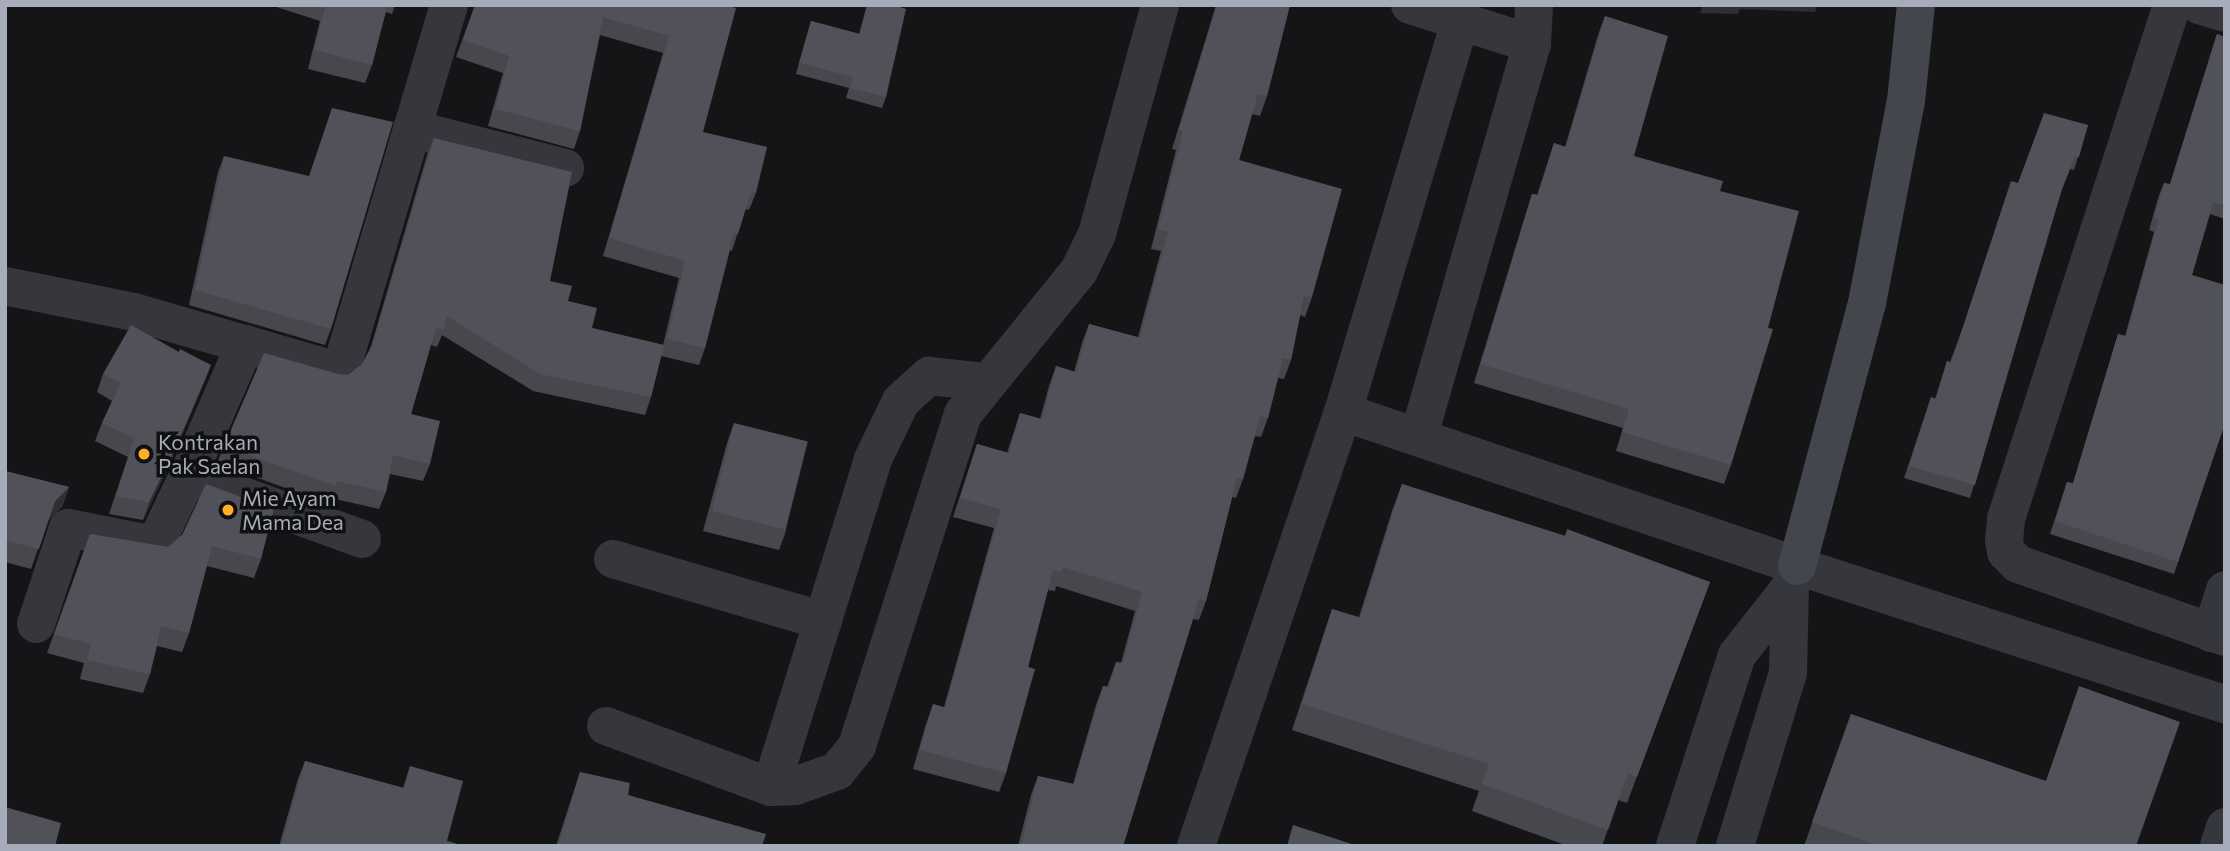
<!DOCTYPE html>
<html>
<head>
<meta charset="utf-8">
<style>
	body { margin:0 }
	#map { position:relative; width:2230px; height:851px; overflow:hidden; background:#151517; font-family:Commissioner,sans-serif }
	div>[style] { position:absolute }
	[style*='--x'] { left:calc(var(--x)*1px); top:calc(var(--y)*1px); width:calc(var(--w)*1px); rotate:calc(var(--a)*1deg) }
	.street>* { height:38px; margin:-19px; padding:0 19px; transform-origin:19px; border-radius:19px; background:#36373d }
	.secondary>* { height:38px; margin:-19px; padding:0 19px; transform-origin:19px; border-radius:19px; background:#44464d }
	.wall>* { inset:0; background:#46484d }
	.shaded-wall>* { inset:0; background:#2e2f33 }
	.building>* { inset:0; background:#515259; transform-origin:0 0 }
	.dots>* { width:19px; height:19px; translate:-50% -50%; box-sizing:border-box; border:4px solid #101012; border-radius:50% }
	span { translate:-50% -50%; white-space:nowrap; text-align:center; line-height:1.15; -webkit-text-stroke:7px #101012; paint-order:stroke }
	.poi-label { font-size:21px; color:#a6acb9 }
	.left { translate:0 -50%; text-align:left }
	.frame { position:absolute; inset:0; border:7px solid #a6acb9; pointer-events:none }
</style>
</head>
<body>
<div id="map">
	<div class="street">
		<div style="--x:1410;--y:5;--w:128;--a:17.7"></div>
		<div style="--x:2172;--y:5;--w:540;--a:107.9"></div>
		<div style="--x:2006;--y:519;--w:21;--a:95"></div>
		<div style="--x:2004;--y:540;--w:12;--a:81"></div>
		<div style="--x:2006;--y:552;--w:17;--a:45"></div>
		<div style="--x:2018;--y:564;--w:219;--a:19.4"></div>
		<div style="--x:2199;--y:5;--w:27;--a:17"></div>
		<div style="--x:412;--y:129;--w:158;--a:14.3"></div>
		<div style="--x:5;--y:286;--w:132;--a:11.4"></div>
		<div style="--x:134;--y:312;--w:211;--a:16.2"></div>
		<div style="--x:337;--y:371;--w:17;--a:-62"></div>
		<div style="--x:345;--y:356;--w:366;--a:-73.5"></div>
		<div style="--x:1343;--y:412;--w:479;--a:18.7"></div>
		<div style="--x:1797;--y:566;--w:450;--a:17.9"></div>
		<div style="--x:1419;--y:435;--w:407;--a:-73.9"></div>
		<div style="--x:1532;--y:44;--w:39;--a:-87"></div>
		<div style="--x:188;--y:476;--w:144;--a:-66.6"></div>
		<div style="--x:613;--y:559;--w:219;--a:16.4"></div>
		<div style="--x:36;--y:624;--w:101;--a:-71.6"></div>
		<div style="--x:68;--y:528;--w:89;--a:11.1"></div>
		<div style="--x:155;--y:545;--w:76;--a:-64.4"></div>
		<div style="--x:188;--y:476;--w:185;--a:19.9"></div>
		<div style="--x:2211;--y:633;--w:45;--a:-72"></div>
		<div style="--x:606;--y:726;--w:176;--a:20.3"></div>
		<div style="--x:771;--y:787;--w:24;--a:-2"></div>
		<div style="--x:795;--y:786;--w:45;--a:-19.7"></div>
		<div style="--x:837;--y:771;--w:32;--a:-51"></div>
		<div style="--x:857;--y:746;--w:349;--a:-72.3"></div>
		<div style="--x:963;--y:414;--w:184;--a:-51"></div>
		<div style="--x:1079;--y:271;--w:41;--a:-64.1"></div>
		<div style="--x:1097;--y:234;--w:238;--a:-74.6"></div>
		<div style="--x:771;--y:787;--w:343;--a:-72.7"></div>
		<div style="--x:873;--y:459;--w:64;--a:-64.2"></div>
		<div style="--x:901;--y:401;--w:38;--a:-42"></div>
		<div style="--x:929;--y:376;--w:56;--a:6.1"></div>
		<div style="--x:1196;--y:846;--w:458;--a:-71.3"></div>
		<div style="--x:1343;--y:412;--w:406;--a:-73.3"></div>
		<div style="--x:1675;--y:846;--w:201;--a:-72"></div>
		<div style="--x:1737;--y:655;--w:85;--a:-51.7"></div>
		<div style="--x:1735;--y:846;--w:181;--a:-73"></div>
		<div style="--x:1788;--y:673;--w:85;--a:-88.7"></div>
		<div style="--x:1790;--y:588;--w:23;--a:-72"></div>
		<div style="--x:2219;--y:846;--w:20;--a:-72"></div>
	</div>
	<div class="secondary">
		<div style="--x:1797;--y:566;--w:272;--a:-75.1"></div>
		<div style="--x:1867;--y:303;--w:206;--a:-79.1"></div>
		<div style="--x:1906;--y:101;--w:97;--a:-84.1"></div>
	</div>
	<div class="wall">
		<div style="clip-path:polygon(270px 5px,395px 5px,392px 14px,386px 12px,372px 65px,365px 83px,308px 69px,320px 21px)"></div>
		<div style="clip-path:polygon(475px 5px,724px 5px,703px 132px,756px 193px,749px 210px,745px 209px,732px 251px,730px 250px,705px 348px,699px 365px,661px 356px,651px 397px,645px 415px,533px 391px,442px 335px,437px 347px,431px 345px,411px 414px,430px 464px,423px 481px,390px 474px,386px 492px,379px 509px,331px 498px,329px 504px,217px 463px,224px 446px,338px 374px,348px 375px,362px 364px,370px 350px,427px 155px,434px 138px,550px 281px,592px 328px,663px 345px,679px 278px,603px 256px,663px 53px,600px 35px,580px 131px,574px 149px,488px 126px,503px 73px,456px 57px)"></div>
		<div style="clip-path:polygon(867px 5px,894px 5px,886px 97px,882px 108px,846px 98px,849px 88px,796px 74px,811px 21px,859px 34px)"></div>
		<div style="clip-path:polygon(1216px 5px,1290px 5px,1267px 96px,1260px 116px,1252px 114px,1239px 160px,1312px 297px,1305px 317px,1300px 315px,1291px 360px,1284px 379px,1278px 378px,1268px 418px,1261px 437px,1255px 436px,1243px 479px,1236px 498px,1232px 497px,1206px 601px,1199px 620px,1193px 619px,1123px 846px,1018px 846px,1031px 795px,1038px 776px,1073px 784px,1096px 705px,1103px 686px,1107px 687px,1116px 662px,1121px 663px,1135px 611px,1056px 586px,1055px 591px,1048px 590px,1028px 667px,1006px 773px,999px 792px,913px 769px,926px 724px,933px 704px,944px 707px,994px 528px,953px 517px,977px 444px,1007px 453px,1020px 413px,1040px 419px,1049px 386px,1056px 366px,1074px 372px,1082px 343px,1089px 324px,1138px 337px,1161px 251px,1151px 249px,1176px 150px,1172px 149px)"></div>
		<div style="clip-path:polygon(1605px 16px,1634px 156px,1720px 191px,1731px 465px,1724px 484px,1616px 451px,1623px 428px,1474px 383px,1526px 213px,1532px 194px,1537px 195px,1554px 143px,1565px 147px,1598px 35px)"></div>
		<div style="clip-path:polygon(2217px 34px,2225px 37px,2225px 219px,2210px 214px,2192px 275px,2225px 423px,2174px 574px,2050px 534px,2067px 482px,2073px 483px,2118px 334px,2125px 336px,2154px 232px,2149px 230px,2159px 195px,2164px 183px,2170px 184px)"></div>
		<div style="clip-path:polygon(2088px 125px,2074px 170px,2070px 169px,2060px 194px,1970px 498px,1904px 478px,1931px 397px,1935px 399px,1947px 361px,1950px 362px,2018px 183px)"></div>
		<div style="clip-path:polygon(224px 156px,331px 329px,325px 345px,189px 305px,218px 172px)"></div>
		<div style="clip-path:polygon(179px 352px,211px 365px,204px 383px,168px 467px,143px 520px,109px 514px,128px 457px,95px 441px,102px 423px,112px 401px,97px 392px,103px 374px)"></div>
		<div style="clip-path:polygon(734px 423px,786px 531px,779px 550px,703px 531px,727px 443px)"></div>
		<div style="clip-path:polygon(5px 471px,69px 487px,62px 507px,48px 520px,31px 569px,5px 562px)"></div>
		<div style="clip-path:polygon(1402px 484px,1710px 582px,1627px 803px,1618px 800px,1602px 846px,1568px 846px,1472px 811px,1479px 791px,1292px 730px,1332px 609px,1359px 617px,1392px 511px)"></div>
		<div style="clip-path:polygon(90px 534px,168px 547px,182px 535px,261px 559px,254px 578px,207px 566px,189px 633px,182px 652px,157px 646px,150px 674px,143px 693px,80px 679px,84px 663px,47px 653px)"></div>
		<div style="clip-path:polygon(1851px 714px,2136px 846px,1804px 846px)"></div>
		<div style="clip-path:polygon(305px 761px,403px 788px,410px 766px,447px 841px,464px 846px,279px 846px,298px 779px)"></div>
		<div style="clip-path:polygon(580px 772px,628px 795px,762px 846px,556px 846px)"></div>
	</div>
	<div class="shaded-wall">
		<div style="clip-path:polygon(1703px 5px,1817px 5px,1815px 12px,1740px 9px,1738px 14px,1700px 13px)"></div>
		<div style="clip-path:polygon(211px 365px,204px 383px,168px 467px,143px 520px,149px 502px)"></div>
		<div style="clip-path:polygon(69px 487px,62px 507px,48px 521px,55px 501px)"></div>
	</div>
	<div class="building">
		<div style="clip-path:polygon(326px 5px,387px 5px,372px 65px,314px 50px)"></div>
		<div style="clip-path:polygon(475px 5px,724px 5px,736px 8px,703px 132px,767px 147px,756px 193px,751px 192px,738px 234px,734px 232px,705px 348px,667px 339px,685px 261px,609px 238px,669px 36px,603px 17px,580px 131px,495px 109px,509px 56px,463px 40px)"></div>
		<div style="clip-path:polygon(867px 5px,894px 5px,906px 9px,886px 97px,850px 88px,853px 77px,799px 63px,811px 21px,860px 34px)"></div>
		<div style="clip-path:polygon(1217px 5px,1290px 5px,1267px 96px,1258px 94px,1239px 160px,1342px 189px,1312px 297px,1304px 296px,1291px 360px,1283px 358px,1268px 418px,1260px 416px,1243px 479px,1237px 478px,1206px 601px,1199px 599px,1123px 846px,1021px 846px,1038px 776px,1074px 784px,1103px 686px,1109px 687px,1116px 662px,1123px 663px,1142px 592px,1063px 567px,1061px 572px,1053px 570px,1028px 667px,1035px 669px,1006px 773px,920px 750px,933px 704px,945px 708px,1001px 509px,960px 498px,977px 444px,1009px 453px,1020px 413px,1042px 419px,1056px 366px,1076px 372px,1089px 324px,1140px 338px,1168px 232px,1158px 230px,1183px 131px,1179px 130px)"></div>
		<div style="clip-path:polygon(1605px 16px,1668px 36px,1634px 156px,1723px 181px,1720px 191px,1799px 211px,1768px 328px,1773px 329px,1731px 465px,1622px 432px,1629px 409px,1481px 364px,1532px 194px,1538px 195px,1554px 143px,1566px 147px)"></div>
		<div style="clip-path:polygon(2217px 34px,2225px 37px,2225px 205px,2213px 202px,2192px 275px,2225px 285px,2225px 423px,2178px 562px,2055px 521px,2067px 482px,2073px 484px,2118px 334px,2126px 336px,2159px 219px,2154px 218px,2164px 183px,2170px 184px)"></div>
		<div style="clip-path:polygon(332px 108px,393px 122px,331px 329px,195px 290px,224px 156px,309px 176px)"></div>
		<div style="clip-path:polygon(2044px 113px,2088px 125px,2079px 157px,2075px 156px,2062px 189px,1975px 485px,1909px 466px,1931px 397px,1936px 399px,1947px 361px,1951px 363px,2011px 181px,2018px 183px)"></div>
		<div style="clip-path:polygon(434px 138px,572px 172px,550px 281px,572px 286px,568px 301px,597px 308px,592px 328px,664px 345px,651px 397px,540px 374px,447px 316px,444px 329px,436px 327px,411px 414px,440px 421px,430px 464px,393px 455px,386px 492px,337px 481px,336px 486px,224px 446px,264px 353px,338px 374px,348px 375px,362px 364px,372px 345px)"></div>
		<div style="clip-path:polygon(131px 325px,179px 352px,180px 349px,211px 365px,175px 449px,149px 502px,116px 496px,134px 438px,102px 423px,121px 383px,103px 374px)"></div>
		<div style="left:734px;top:423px;width:76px;height:91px;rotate:14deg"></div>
		<div style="clip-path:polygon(5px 471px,69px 487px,55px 501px,39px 549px,5px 540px)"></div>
		<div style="clip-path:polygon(206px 484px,274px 509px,261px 559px,212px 546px,189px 633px,161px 626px,150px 674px,87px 660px,91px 644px,54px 634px,90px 534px,168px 547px,182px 535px)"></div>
		<div style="clip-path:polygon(1402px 484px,1565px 536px,1567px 529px,1710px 582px,1637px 777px,1628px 773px,1608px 830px,1482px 784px,1489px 764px,1302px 704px,1332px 609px,1360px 618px)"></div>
		<div style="clip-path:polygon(2079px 686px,2180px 722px,2136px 846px,1879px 846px,1812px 822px,1851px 714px,2046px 781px)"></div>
		<div style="clip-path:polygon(305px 761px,404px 788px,410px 766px,463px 781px,447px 841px,464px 846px,281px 846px)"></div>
		<div style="clip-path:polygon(580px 772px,630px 783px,628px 795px,766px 834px,762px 846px,558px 846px)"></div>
		<div style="clip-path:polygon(5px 807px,61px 823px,55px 846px,5px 846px)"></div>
		<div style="clip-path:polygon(1293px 825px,1358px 846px,1287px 846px)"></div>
	</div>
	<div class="dots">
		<div style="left:144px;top:454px;background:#ffae26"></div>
		<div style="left:228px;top:510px;background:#ffae26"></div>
	</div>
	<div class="poi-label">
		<span class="left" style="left:158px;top:454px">Kontrakan<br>Pak Saelan</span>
		<span class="left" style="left:242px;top:510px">Mie Ayam<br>Mama Dea</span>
	</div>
	<div class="frame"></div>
</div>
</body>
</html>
